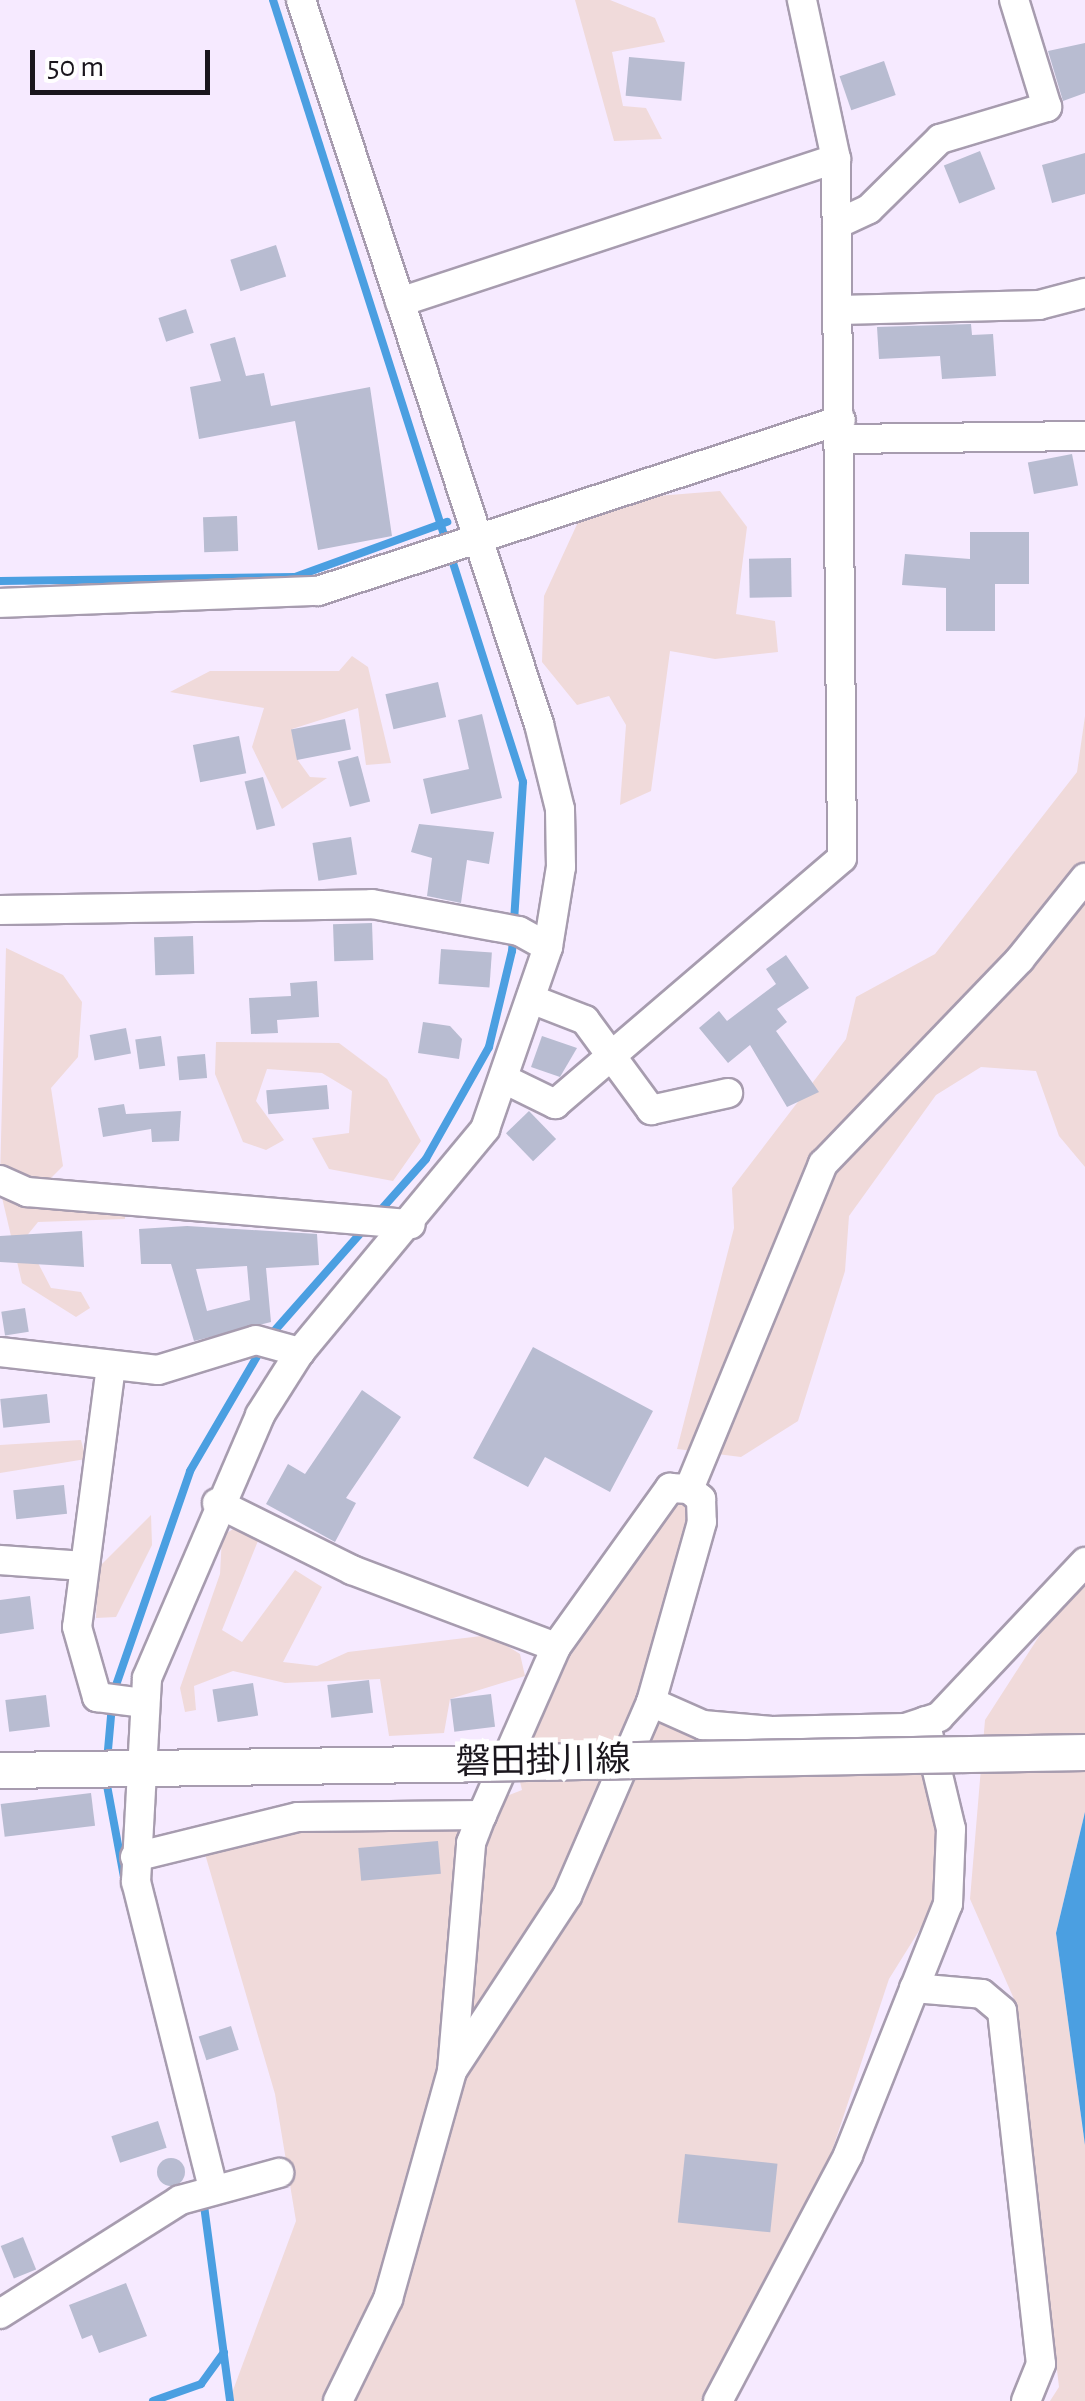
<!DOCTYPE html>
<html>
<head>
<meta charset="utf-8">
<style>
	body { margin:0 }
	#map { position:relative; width:1085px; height:2401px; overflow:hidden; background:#f6eaff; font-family:"Alegreya Sans","Noto Sans JP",sans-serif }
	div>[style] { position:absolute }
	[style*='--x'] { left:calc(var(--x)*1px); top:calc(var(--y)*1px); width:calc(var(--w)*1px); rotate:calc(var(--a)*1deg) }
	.green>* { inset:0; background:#f0dada }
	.water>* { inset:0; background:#4b9fe1 }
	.stream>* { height:8px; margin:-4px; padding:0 4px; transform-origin:4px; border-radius:4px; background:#4b9fe1 }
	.building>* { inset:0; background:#b8bcd1; transform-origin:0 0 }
	.round { border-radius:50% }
	.roads { filter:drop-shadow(2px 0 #a79caf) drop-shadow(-2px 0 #a79caf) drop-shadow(0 2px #a79caf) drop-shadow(0 -2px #a79caf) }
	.minor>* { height:28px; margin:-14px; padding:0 14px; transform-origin:14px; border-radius:14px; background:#fff }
	.major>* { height:35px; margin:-17.5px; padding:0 17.5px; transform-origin:17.5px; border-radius:17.5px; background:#fff }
	.bridges { filter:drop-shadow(2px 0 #a79caf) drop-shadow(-2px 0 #a79caf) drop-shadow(0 2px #a79caf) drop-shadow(0 -2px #a79caf) }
	.major-bridge>* { height:35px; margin:-17.5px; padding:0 17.5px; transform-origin:17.5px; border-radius:17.5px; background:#fff }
	span { translate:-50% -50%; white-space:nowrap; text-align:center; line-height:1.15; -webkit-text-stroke:10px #fff; paint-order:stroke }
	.street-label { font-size:35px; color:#1a161d }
	.scale { position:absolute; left:30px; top:50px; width:180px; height:45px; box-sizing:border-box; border:5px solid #1a161d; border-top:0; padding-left:12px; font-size:30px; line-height:35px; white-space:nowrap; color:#1a161d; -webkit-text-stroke:8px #fff; paint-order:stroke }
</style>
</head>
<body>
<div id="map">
	<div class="green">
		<div style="clip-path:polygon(575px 0,610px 0,655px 18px,665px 42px,612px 52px,623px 106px,646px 108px,662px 139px,614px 141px)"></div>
		<div style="clip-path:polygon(720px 491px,747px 527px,736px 614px,775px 621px,778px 652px,715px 659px,670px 651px,651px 791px,620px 805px,626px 725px,609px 696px,577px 705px,542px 662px,544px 596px,579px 520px,657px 496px)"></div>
		<div style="clip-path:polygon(352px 656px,368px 667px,391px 763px,366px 765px,358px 708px,292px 729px,297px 759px,310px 777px,327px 778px,282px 809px,252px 747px,264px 708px,170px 692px,210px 671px,339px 671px)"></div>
		<div style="clip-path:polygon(1085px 716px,1085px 1167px,1059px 1136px,1036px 1071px,981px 1067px,936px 1095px,849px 1216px,845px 1271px,798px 1421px,741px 1457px,677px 1449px,734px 1228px,732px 1188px,846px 1039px,856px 997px,935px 954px,1077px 772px)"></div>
		<div style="clip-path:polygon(6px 948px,63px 975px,82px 1002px,78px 1057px,51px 1088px,63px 1166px,47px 1182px,0 1179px)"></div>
		<div style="clip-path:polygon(216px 1042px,339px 1043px,387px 1079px,421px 1141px,393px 1181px,329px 1169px,312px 1138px,349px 1133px,352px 1091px,322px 1073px,267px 1069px,256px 1101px,284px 1140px,266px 1150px,243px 1142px,215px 1074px)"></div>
		<div style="clip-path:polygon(0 1189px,125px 1206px,125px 1219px,38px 1222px,25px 1238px,51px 1288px,81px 1292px,90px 1308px,76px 1317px,22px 1283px)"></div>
		<div style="clip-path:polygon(81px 1440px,86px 1459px,0 1473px,0 1445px)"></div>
		<div style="clip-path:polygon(670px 1488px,701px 1499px,651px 1702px,938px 1777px,950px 1881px,889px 1979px,818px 2193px,717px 2401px,229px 2401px,296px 2221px,275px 2094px,205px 1854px,321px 1816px,457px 1815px,522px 1790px,506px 1725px)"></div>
		<div style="clip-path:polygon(151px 1515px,152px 1545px,116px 1617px,96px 1618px,98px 1568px)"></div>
		<div style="clip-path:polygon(241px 1524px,264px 1526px,222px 1630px,242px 1642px,295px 1570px,322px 1587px,283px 1662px,317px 1666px,348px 1652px,490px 1635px,520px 1654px,525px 1676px,450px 1699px,444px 1733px,389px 1736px,380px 1679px,285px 1683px,233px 1671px,194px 1686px,196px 1710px,185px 1712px,180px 1688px,220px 1574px,222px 1536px)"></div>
		<div style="clip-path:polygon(1085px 1565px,1085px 1812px,1056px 1933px,1085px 2145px,1085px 2401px,1050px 2401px,1059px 2387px,1014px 1999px,970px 1899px,985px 1720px)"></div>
	</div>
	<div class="water">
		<div style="clip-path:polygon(1085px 1812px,1085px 2145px,1056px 1933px)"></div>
	</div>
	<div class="stream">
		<div style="--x:273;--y:0;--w:821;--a:72.27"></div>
		<div style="--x:523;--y:782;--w:169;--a:93.7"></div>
		<div style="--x:512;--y:951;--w:99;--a:103.5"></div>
		<div style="--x:489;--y:1047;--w:129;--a:119.4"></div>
		<div style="--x:426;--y:1159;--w:72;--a:131.6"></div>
		<div style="--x:0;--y:581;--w:295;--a:-0.8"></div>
		<div style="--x:295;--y:577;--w:162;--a:-19.9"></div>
		<div style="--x:269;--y:1337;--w:147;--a:-48.6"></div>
		<div style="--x:114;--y:1691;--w:233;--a:-70.9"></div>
		<div style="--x:190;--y:1471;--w:143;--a:-59.7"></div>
		<div style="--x:107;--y:1761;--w:56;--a:-84.9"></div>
		<div style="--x:106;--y:1780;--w:105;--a:79.5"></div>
		<div style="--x:203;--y:2198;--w:205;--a:82.4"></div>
		<div style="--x:153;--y:2401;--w:51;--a:-19.5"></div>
		<div style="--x:201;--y:2384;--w:39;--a:-54"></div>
	</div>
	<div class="building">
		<div style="clip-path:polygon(1085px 43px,1085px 93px,1063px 101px,1048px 51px)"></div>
		<div style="left:629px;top:57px;width:56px;height:39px;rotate:5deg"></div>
		<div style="left:884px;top:61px;width:36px;height:47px;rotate:71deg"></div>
		<div style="left:980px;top:151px;width:41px;height:39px;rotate:68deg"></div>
		<div style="clip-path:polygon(1085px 153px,1085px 194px,1052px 203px,1042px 165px)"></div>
		<div style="left:276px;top:245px;width:33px;height:48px;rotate:72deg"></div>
		<div style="left:186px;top:309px;width:25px;height:29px;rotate:72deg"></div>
		<div style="clip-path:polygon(971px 324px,972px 335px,993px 334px,996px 376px,942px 379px,940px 356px,879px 359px,877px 327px)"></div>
		<div style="clip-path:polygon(235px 337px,246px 376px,264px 373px,271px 406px,370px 387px,392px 536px,318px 550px,295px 421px,199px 439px,190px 387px,221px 381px,210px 344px)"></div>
		<div style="left:1072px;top:454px;width:32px;height:45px;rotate:79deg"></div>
		<div style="left:237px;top:516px;width:35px;height:34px;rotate:88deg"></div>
		<div style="clip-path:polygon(970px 532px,1029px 532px,1029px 584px,995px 584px,995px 631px,946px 631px,946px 588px,902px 585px,905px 554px,970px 559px)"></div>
		<div style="left:791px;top:558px;width:39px;height:42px;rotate:89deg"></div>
		<div style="left:438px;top:682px;width:36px;height:54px;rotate:77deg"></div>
		<div style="clip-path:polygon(482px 714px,502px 798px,431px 814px,423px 779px,469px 769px,458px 720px)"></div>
		<div style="left:345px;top:719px;width:31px;height:55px;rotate:79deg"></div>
		<div style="left:239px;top:736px;width:38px;height:47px;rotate:79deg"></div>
		<div style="left:358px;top:756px;width:47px;height:21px;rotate:75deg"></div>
		<div style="left:263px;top:777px;width:50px;height:19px;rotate:76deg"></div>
		<div style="clip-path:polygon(419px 824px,494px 832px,489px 864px,467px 860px,461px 903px,427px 896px,432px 858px,411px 852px)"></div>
		<div style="left:351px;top:837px;width:38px;height:39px;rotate:81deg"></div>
		<div style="left:372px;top:923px;width:37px;height:39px;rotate:88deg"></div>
		<div style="left:193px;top:936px;width:38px;height:39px;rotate:88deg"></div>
		<div style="left:441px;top:949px;width:51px;height:35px;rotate:4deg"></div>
		<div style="clip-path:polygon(786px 955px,809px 988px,777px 1009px,787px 1022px,776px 1031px,819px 1092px,787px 1107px,750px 1045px,728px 1063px,699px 1028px,719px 1011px,727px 1021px,776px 984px,766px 969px)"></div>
		<div style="clip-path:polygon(317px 981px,319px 1017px,277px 1020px,278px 1033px,251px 1034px,249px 998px,291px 996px,290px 983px)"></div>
		<div style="clip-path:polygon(423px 1022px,450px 1026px,462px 1039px,459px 1059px,418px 1053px)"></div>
		<div style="left:126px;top:1028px;width:26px;height:37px;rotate:79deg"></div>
		<div style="left:161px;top:1036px;width:30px;height:26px;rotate:82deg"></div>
		<div style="clip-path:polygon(542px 1036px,577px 1048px,560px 1077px,531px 1067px)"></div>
		<div style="left:205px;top:1054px;width:24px;height:28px;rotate:85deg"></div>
		<div style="left:327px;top:1085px;width:24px;height:61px;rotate:85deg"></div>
		<div style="clip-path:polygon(124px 1104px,126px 1114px,181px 1111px,179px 1141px,152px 1142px,151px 1129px,103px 1137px,98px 1108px)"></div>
		<div style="left:529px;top:1111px;width:39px;height:32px;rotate:46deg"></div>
		<div style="clip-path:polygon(evenodd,187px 1226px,317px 1234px,319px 1265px,266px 1268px,271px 1322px,194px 1341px,171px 1264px,141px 1264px,139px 1229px,187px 1226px,247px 1266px,250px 1300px,207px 1311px,196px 1269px,247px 1266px)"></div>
		<div style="clip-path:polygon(82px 1231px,84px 1267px,0 1262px,0 1236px)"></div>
		<div style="left:25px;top:1308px;width:24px;height:24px;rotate:81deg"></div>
		<div style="clip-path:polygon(533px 1347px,653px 1411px,610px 1492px,545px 1457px,528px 1487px,473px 1458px)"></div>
		<div style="clip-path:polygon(362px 1390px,401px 1417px,346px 1498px,356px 1503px,335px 1542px,266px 1504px,288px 1464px,305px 1474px)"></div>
		<div style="left:47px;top:1394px;width:29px;height:47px;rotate:84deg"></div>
		<div style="left:64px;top:1485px;width:29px;height:51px;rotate:84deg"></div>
		<div style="clip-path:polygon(30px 1596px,34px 1629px,0 1634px,0 1600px)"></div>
		<div style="left:369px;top:1680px;width:33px;height:42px;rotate:83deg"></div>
		<div style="left:253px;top:1683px;width:33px;height:41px;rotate:81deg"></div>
		<div style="left:491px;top:1694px;width:33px;height:41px;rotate:83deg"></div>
		<div style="left:46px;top:1695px;width:32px;height:41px;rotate:83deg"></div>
		<div style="left:91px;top:1793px;width:33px;height:91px;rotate:83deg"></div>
		<div style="left:438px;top:1841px;width:33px;height:80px;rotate:85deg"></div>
		<div style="left:231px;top:2026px;width:25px;height:34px;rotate:72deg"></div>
		<div style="left:158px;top:2121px;width:28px;height:49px;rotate:72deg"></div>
		<div style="left:685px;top:2154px;width:93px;height:69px;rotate:6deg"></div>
		<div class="round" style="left:157px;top:2158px;width:28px;height:28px"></div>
		<div style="left:23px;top:2237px;width:35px;height:24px;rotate:68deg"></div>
		<div style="clip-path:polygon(126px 2283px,147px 2336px,99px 2353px,92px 2335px,82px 2339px,69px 2305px)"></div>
	</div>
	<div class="roads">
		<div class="minor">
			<div style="--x:837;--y:224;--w:35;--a:-25"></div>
			<div style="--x:869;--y:209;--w:100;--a:-44.6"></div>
			<div style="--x:940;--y:139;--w:112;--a:-16.7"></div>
			<div style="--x:1047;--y:107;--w:112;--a:-107.1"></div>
			<div style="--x:400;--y:302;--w:459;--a:-18.2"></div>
			<div style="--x:839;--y:310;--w:200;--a:-1.4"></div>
			<div style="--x:1039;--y:305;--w:48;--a:-14.6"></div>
			<div style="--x:841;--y:439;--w:244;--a:-0.7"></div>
			<div style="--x:0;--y:603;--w:318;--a:-2.2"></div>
			<div style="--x:318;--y:591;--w:550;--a:-18.11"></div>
			<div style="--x:0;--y:910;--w:372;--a:-0.9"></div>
			<div style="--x:372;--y:904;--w:149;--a:10.4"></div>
			<div style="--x:519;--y:931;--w:33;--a:29"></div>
			<div style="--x:531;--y:999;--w:58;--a:21.3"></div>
			<div style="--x:585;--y:1020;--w:112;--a:53.7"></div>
			<div style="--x:651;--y:1110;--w:79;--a:-12.4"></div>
			<div style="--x:506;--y:1080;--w:55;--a:26.1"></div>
			<div style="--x:555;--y:1104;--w:378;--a:-40.6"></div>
			<div style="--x:842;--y:858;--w:699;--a:-90.49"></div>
			<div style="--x:836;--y:159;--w:163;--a:-102.1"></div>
			<div style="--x:0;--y:1180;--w:30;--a:24"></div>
			<div style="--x:27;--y:1192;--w:385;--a:4.8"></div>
			<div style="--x:0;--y:1352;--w:159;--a:6.5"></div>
			<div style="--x:158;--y:1370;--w:102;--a:-17"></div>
			<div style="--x:256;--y:1340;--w:46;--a:15.3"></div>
			<div style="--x:111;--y:1366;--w:263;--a:97.4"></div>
			<div style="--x:77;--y:1627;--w:73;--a:74.1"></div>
			<div style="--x:97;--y:1697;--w:46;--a:7.4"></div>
			<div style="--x:689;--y:1489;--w:352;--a:-67.6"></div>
			<div style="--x:823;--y:1164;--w:284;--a:-46.1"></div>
			<div style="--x:1020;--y:959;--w:104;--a:-51.3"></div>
			<div style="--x:217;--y:1503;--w:151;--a:26.4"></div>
			<div style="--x:352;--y:1570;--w:218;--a:20.7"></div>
			<div style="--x:0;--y:1560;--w:84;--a:4.1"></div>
			<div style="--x:651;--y:1702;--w:57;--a:23.9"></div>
			<div style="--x:703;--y:1725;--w:69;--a:5"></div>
			<div style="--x:772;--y:1731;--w:133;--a:-1.3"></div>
			<div style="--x:905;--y:1728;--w:36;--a:-18"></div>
			<div style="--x:939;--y:1717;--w:213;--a:-46.7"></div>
			<div style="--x:135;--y:1857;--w:168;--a:-13.8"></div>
			<div style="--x:298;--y:1817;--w:184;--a:-0.6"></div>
			<div style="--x:914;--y:1988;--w:68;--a:5"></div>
			<div style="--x:982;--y:1994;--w:26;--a:40"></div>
			<div style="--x:1002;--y:2011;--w:355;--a:83.7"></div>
			<div style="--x:1041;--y:2364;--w:40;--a:112"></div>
			<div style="--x:213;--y:2188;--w:316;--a:-104.1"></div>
			<div style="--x:136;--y:1882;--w:204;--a:-86.9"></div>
			<div style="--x:147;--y:1678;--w:286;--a:-66.7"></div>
			<div style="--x:260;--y:1415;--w:75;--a:-57.6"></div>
			<div style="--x:300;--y:1352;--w:290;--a:-50.3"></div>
			<div style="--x:485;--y:1129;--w:193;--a:-70.9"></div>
			<div style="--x:548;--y:947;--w:81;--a:-80.8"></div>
			<div style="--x:561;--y:867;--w:58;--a:-91"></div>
			<div style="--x:560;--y:809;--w:88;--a:-103.9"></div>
			<div style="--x:539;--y:724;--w:762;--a:-108.2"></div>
			<div style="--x:0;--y:2314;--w:213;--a:-32.3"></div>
			<div style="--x:180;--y:2200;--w:103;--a:-15.3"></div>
			<div style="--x:338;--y:2401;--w:114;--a:-63.9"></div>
			<div style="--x:388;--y:2299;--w:237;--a:-74.3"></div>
			<div style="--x:452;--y:2071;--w:229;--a:-85.2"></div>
			<div style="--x:471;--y:1843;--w:30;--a:-69"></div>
			<div style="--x:482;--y:1815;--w:184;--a:-66.2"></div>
			<div style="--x:556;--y:1647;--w:196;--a:-54.4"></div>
			<div style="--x:670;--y:1488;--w:19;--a:3"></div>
			<div style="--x:689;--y:1489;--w:16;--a:40"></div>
			<div style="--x:701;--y:1499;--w:23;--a:88"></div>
			<div style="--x:702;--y:1522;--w:187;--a:105.8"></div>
			<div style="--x:651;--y:1702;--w:211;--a:113.4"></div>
			<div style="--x:567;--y:1896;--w:209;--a:123.3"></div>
			<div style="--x:718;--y:2401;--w:278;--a:-62.1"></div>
			<div style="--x:848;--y:2155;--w:270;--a:-68.3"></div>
			<div style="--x:948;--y:1904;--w:75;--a:-87.7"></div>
			<div style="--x:951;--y:1829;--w:111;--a:-103.5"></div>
		</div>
		<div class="major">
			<div style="--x:0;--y:1770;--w:472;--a:-0.8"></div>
		</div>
	</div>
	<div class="bridges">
		<div class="major-bridge">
			<div style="--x:472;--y:1763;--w:613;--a:-1.03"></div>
		</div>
	</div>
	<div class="street-label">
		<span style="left:543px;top:1762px;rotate:-1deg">磐田掛川線</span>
	</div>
	<div class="scale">50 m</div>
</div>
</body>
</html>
